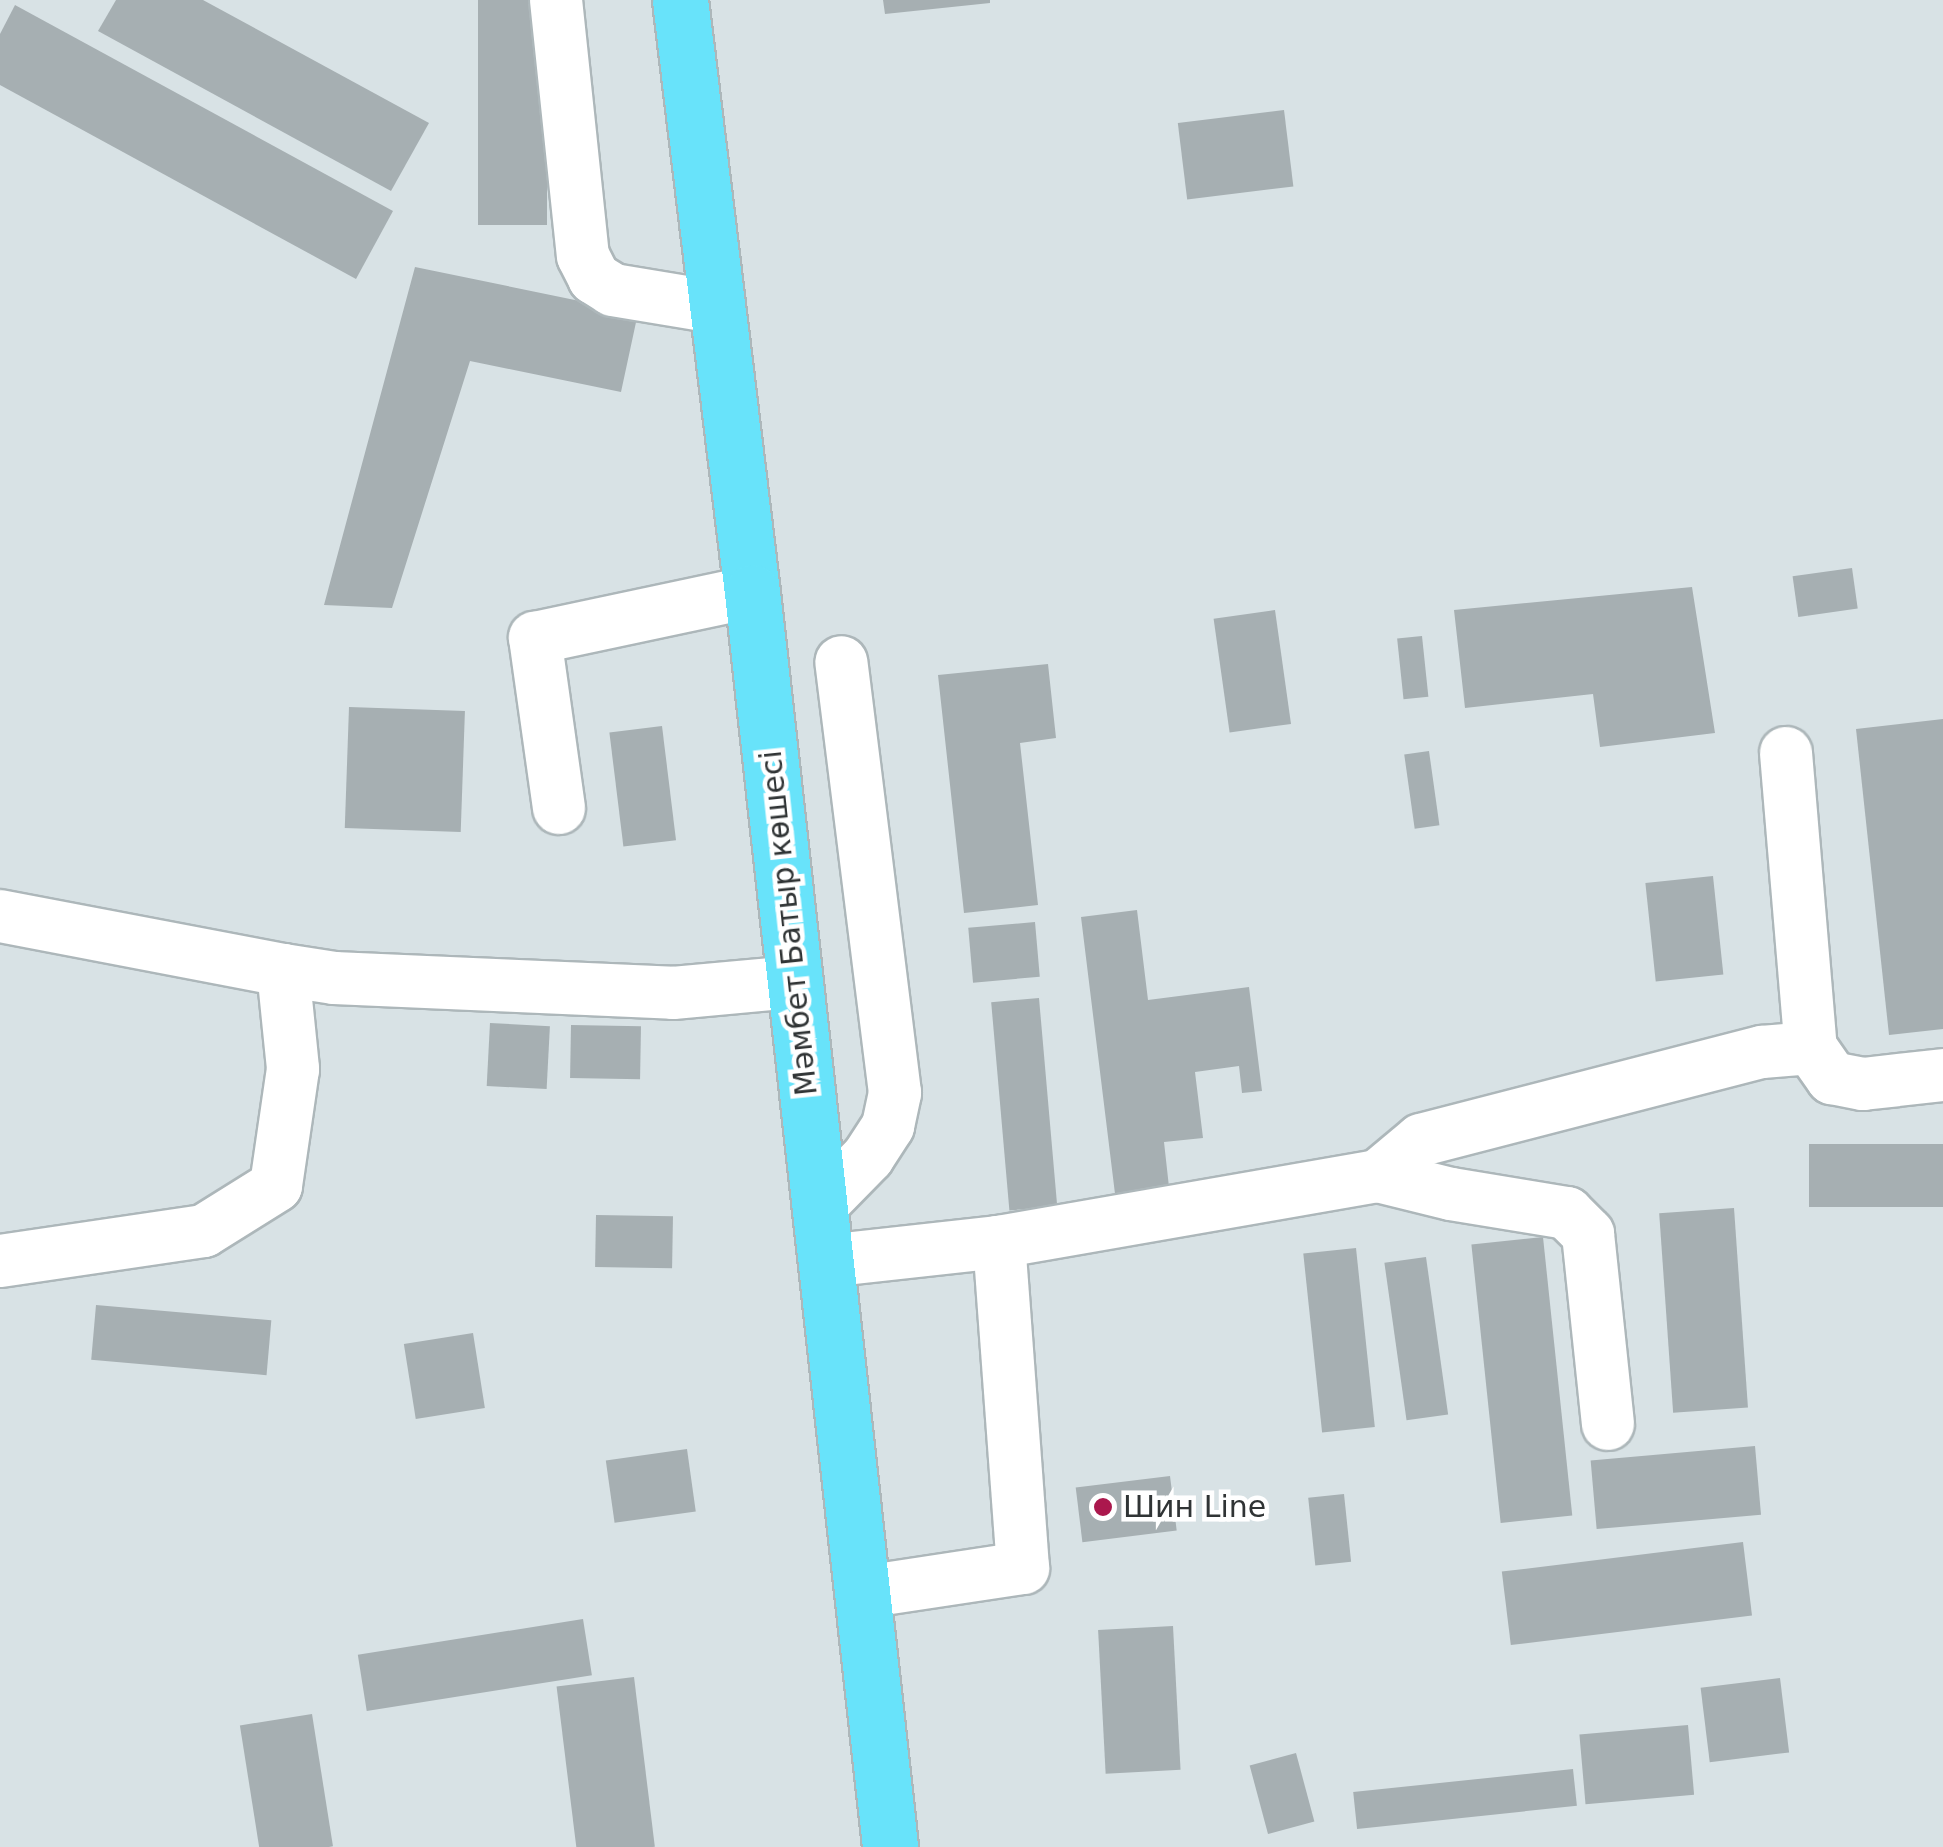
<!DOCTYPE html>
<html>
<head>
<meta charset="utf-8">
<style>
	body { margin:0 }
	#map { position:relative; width:1943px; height:1847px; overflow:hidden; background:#d8e2e5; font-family:"DejaVu Sans",sans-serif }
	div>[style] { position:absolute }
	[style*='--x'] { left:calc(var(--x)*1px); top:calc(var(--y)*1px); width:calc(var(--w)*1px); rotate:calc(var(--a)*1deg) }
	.building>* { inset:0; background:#a6afb2; transform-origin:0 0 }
	.roads { filter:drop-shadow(2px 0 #adb7ba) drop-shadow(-2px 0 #adb7ba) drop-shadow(0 2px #adb7ba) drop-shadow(0 -2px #adb7ba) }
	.minor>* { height:52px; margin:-26px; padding:0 26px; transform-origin:26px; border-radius:26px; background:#fff }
	.major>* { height:55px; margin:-27.5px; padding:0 27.5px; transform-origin:27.5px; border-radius:27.5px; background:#68e3fa }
	.dots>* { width:28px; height:28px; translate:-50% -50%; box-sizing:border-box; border:5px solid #fff; border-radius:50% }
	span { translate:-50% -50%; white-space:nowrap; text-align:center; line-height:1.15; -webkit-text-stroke:9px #fff; paint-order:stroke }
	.street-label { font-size:30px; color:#303435 }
	.poi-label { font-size:30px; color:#303435 }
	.left { translate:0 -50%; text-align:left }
</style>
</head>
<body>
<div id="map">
	<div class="building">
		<div style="clip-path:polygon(116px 0,203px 0,429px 123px,391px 191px,98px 31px)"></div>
		<div style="left:478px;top:0;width:69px;height:225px"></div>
		<div style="clip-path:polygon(883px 0,990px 0,990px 3px,885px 14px)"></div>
		<div style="clip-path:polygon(15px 5px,393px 211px,356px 279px,0 85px,0 34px)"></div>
		<div style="left:1284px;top:110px;width:77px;height:107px;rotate:83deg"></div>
		<div style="clip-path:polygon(415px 267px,638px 313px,621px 392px,470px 361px,392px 608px,324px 605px)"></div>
		<div style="left:1852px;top:568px;width:41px;height:60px;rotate:82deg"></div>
		<div style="clip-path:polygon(1692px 587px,1715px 733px,1600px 747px,1593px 694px,1465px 708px,1454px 610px)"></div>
		<div style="left:1275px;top:610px;width:115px;height:62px;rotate:82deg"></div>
		<div style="left:1422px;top:636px;width:61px;height:25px;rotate:84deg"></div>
		<div style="clip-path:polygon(1048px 664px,1056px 738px,1020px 743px,1038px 905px,964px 913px,938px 675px)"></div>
		<div style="left:349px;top:707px;width:116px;height:121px;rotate:2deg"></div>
		<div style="clip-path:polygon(1943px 719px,1943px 1029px,1889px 1035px,1856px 729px)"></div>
		<div style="left:662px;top:726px;width:115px;height:53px;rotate:83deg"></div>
		<div style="left:1429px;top:751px;width:75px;height:25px;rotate:82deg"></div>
		<div style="left:1713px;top:876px;width:99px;height:68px;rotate:84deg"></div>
		<div style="clip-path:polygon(1137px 910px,1148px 1000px,1249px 987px,1262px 1091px,1242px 1093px,1239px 1066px,1195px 1072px,1203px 1138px,1164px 1142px,1170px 1196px,1116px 1202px,1081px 917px)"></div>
		<div style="left:1035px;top:922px;width:55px;height:67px;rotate:85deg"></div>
		<div style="left:1039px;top:998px;width:209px;height:48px;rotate:85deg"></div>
		<div style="left:490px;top:1023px;width:60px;height:63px;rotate:3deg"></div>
		<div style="left:571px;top:1025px;width:70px;height:53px;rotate:1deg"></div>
		<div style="left:1943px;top:1144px;width:63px;height:134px;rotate:90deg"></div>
		<div style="left:1734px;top:1208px;width:200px;height:75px;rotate:86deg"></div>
		<div style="left:596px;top:1215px;width:77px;height:52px;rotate:1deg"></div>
		<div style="left:1543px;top:1237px;width:280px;height:72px;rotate:84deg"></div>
		<div style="left:1356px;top:1248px;width:180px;height:53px;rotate:84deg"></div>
		<div style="left:1426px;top:1257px;width:159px;height:42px;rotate:82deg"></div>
		<div style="left:96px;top:1305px;width:176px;height:55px;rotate:5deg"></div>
		<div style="left:473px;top:1333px;width:76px;height:70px;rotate:81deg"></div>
		<div style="left:1755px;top:1446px;width:69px;height:165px;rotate:85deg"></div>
		<div style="left:687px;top:1449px;width:63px;height:82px;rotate:82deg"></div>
		<div style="left:1170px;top:1476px;width:55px;height:95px;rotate:83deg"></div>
		<div style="left:1344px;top:1494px;width:68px;height:36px;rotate:84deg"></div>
		<div style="left:1743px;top:1542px;width:74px;height:243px;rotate:83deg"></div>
		<div style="left:583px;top:1619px;width:57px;height:228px;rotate:81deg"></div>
		<div style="left:1173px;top:1626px;width:144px;height:75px;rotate:87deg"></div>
		<div style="left:634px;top:1677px;width:171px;height:78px;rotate:83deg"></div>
		<div style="left:1780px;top:1678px;width:75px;height:80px;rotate:83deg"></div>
		<div style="left:312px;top:1714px;width:134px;height:73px;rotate:81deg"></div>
		<div style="left:1688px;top:1725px;width:70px;height:109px;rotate:85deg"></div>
		<div style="left:1296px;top:1753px;width:71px;height:48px;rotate:75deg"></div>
		<div style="left:1573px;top:1769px;width:37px;height:221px;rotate:84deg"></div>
	</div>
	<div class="roads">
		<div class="minor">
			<div style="--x:556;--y:0;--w:257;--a:84"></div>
			<div style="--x:583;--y:256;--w:25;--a:63"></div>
			<div style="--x:594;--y:278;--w:22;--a:32"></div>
			<div style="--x:613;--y:290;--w:104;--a:9.4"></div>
			<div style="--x:1786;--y:753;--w:296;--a:85.2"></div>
			<div style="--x:559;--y:808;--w:172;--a:-98"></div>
			<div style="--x:535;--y:638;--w:222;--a:-12"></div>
			<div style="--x:0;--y:916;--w:288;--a:10.8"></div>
			<div style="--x:283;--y:970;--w:100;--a:84.2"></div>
			<div style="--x:293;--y:1069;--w:118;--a:98.3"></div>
			<div style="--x:276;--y:1186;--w:85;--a:148"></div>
			<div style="--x:204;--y:1231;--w:206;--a:171.6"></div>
			<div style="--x:283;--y:970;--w:52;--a:8.9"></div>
			<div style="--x:334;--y:978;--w:339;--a:2.5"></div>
			<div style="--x:673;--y:993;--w:122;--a:-5.2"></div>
			<div style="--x:1378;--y:1176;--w:75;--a:13.9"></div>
			<div style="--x:1451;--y:1194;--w:118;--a:9.3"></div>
			<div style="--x:1567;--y:1213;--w:30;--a:45"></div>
			<div style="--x:1588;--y:1234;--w:191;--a:84"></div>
			<div style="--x:820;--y:1206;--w:69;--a:-45.6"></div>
			<div style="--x:868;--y:1157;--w:37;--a:-57"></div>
			<div style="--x:888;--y:1126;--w:34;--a:-78"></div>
			<div style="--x:895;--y:1093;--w:434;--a:-97.1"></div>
			<div style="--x:826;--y:1261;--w:174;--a:-6.3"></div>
			<div style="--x:999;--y:1242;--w:385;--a:-9.9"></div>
			<div style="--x:1378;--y:1176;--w:56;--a:-39.9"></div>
			<div style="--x:1421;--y:1140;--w:352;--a:-14.5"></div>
			<div style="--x:1762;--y:1052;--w:49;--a:-4.7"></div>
			<div style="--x:1811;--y:1048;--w:37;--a:55"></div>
			<div style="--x:1832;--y:1078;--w:32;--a:11"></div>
			<div style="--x:1863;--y:1084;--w:81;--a:-6.4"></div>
			<div style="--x:864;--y:1592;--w:161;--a:-8.6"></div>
			<div style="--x:1023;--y:1568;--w:327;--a:-94.2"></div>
		</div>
		<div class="major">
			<div style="--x:680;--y:0;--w:596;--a:83.07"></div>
			<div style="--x:752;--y:592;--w:1263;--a:83.72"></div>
		</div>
	</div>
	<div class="dots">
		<div style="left:1103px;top:1507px;background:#ab184d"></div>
	</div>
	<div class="street-label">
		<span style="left:789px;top:923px;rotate:-96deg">Мәмбет Батыр көшесі</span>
	</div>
	<div class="poi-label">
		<span class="left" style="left:1123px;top:1507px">Шин Line</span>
	</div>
</div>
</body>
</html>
